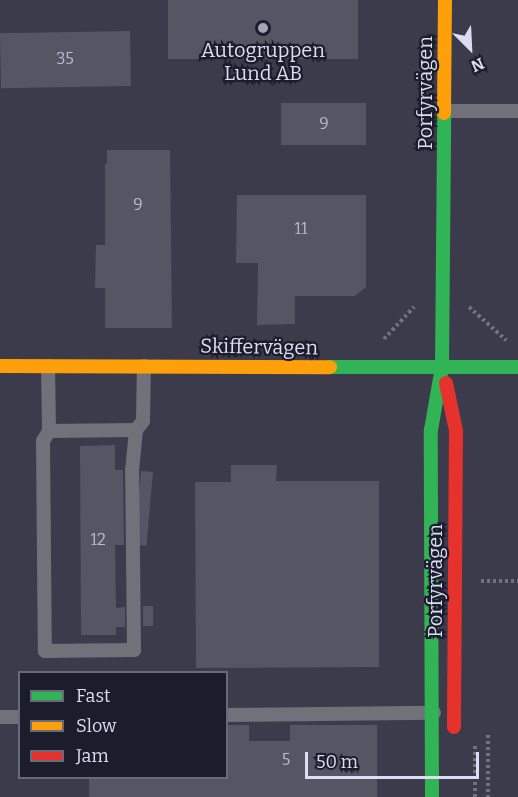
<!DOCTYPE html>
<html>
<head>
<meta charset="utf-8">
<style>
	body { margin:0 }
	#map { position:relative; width:518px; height:797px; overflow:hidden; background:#3b3b4c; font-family:Bitter,serif }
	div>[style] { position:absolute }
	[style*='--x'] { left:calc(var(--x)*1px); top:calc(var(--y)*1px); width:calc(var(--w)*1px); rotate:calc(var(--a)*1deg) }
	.building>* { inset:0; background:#555564; transform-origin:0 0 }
	.path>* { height:4px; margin-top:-2px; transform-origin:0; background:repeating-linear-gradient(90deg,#71727c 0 3px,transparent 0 6px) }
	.lane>* { height:14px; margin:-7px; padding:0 7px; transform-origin:7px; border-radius:7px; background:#71717a }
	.fast>* { height:14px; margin:-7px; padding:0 7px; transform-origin:7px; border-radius:7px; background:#30b455 }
	.slow>* { height:14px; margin:-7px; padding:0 7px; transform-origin:7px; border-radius:7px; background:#ff9f0a }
	.jam>* { height:14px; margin:-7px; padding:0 7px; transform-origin:7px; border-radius:7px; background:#e5322d }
	.dots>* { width:16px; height:16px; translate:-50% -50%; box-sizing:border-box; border:3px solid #1c1d2c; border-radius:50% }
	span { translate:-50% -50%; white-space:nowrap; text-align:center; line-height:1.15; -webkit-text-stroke:4.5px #1c1d2c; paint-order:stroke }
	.number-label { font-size:16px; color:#babbce }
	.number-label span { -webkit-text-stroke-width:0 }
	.poi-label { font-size:20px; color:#dbddf2 }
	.street-label { font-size:20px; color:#dbddf2 }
	.legend { position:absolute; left:18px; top:671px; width:210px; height:108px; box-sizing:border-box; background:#1c1d2c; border:2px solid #686a7b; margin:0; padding:8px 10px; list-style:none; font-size:18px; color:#dbddf2 }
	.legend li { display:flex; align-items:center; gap:12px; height:30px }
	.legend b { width:30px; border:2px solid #686a7b }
	.north { position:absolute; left:440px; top:18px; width:60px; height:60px; -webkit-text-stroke:4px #1c1d2c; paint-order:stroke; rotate:156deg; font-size:16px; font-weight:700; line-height:24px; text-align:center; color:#dbddf2 }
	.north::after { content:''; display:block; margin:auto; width:21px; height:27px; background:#dbddf2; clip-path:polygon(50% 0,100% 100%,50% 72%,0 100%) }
	.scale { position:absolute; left:305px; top:752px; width:174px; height:27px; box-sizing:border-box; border:3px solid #dbddf2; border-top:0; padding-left:8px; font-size:18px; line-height:21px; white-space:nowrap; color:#dbddf2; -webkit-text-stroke:4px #1c1d2c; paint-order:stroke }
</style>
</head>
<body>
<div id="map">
	<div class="building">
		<div style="left:168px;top:0;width:190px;height:59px"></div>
		<div style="left:130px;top:31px;width:55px;height:130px;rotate:89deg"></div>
		<div style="left:281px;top:103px;width:85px;height:42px"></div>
		<div style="clip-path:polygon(107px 150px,170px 150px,172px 328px,105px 328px,105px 288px,95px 288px,96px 245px,105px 245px,105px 164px,107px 164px)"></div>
		<div style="clip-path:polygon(237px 195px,366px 195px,366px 287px,355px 296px,295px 296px,295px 324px,257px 325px,258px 263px,236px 263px)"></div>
		<div style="clip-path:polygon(115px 445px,115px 470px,123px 470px,124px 545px,115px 545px,116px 608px,125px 607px,125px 627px,116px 627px,116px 635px,81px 635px,80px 446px)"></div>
		<div style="clip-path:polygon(231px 465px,277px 465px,276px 481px,379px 481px,379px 667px,196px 668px,195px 482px,231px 482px)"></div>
		<div style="left:141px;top:471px;width:12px;height:74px;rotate:5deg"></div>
		<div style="left:153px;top:606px;width:20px;height:10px;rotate:90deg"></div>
		<div style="clip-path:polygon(226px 725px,249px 725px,249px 741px,290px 741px,290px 725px,377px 725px,377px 797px,89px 797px,89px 777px,226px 777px)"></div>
	</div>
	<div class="path">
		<div style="--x:469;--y:307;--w:50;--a:41.7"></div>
		<div style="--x:384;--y:339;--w:44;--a:-46.8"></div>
		<div style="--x:481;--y:581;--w:37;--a:0"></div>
		<div style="--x:488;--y:735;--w:62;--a:90"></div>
		<div style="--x:475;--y:797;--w:54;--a:-90"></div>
	</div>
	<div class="lane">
		<div style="--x:444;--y:111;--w:74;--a:0"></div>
		<div style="--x:48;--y:366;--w:65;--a:89.1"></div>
		<div style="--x:49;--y:431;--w:12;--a:121"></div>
		<div style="--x:43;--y:441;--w:210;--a:89.5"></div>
		<div style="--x:45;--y:651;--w:89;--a:-0.6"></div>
		<div style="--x:134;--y:650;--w:179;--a:-90.6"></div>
		<div style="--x:132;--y:471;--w:41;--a:-84.4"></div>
		<div style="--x:136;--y:430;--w:11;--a:-52"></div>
		<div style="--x:143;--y:421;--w:55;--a:-89"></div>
		<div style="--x:49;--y:431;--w:87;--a:-0.7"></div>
		<div style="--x:226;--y:715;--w:208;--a:-0.6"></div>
		<div style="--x:0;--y:717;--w:20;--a:0"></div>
	</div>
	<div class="fast">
		<div style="--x:330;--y:367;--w:188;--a:0"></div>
		<div style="--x:432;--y:797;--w:367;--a:-90.2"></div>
		<div style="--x:431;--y:430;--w:64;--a:-80.1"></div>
		<div style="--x:442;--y:367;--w:254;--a:-89.5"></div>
	</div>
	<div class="slow">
		<div style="--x:444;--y:113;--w:113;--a:-89.5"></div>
		<div style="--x:0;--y:366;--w:330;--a:0.2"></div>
	</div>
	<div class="jam">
		<div style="--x:446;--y:383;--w:49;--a:78.2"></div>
		<div style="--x:456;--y:431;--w:296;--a:90.4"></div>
	</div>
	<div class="dots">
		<div style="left:263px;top:28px;background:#a3a4b8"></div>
	</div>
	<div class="number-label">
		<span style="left:65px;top:59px">35</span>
		<span style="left:324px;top:124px">9</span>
		<span style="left:138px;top:205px">9</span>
		<span style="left:301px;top:229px">11</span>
		<span style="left:98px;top:540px">12</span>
		<span style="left:286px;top:760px">5</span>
	</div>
	<div class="poi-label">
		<span style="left:263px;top:62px">Autogruppen<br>Lund AB</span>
	</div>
	<div class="street-label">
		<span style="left:425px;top:93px;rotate:-90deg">Porfyrvägen</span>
		<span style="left:259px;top:347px;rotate:1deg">Skiffervägen</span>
		<span style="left:435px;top:581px;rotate:-90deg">Porfyrvägen</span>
	</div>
	<ul class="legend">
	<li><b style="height:8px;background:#30b455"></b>Fast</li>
	<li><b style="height:8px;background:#ff9f0a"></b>Slow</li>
	<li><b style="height:8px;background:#e5322d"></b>Jam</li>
	</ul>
	<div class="north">N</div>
	<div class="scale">50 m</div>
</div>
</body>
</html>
